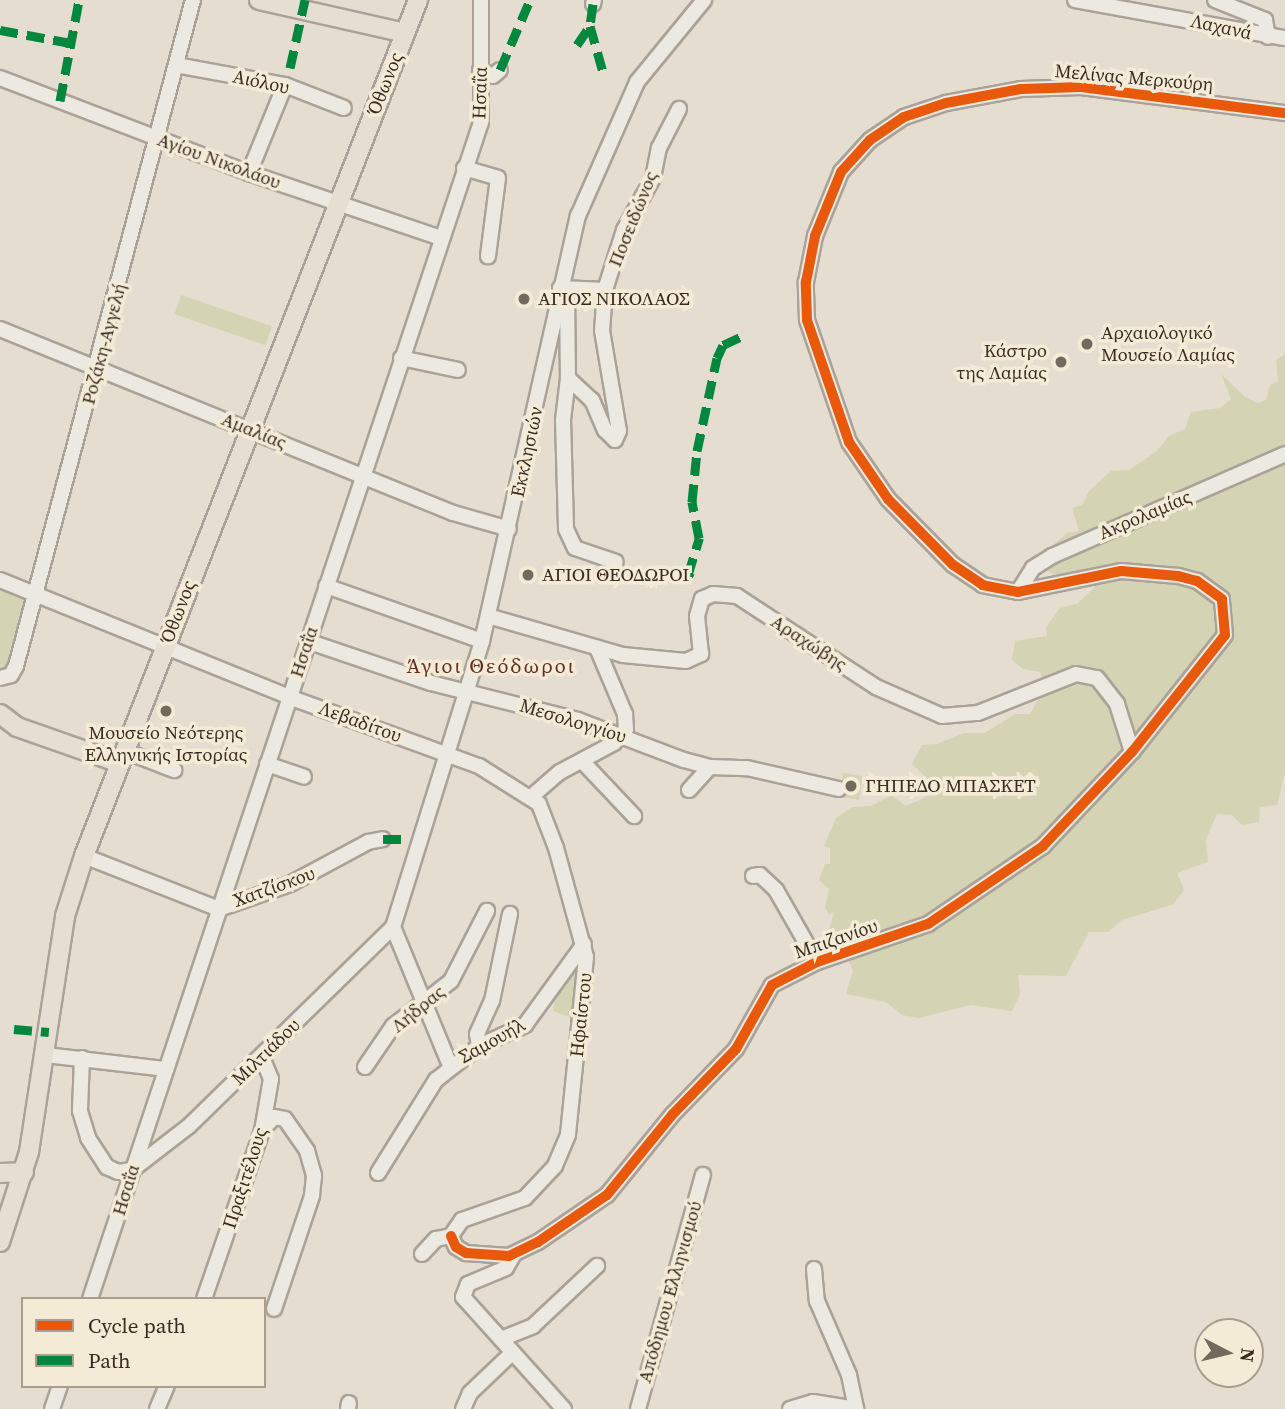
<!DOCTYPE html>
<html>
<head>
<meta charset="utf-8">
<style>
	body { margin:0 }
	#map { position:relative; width:1285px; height:1409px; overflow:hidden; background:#e4ddd0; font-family:"Source Serif 4",serif }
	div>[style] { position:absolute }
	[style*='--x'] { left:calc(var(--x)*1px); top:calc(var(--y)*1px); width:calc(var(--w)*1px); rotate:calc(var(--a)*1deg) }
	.green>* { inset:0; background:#d4d3b3; transform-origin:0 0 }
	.roads { filter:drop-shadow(2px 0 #aaa298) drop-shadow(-2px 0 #aaa298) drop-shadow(0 2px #aaa298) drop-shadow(0 -2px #aaa298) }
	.minor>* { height:14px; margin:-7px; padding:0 7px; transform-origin:7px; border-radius:7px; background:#ece9e1 }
	.major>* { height:18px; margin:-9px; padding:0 9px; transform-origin:9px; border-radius:9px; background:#e4ded3 }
	.quiet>* { height:9px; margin-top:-4.5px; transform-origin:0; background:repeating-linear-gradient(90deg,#00873e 0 18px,transparent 0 27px) }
	.cycleway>* { height:10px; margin:-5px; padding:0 5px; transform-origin:5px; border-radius:5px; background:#e8590c }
	.dots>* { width:19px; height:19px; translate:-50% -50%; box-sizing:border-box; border:4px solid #f4ebd7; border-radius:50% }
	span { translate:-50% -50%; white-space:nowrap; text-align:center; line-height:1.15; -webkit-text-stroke:7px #f4ebd7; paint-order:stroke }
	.street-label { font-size:19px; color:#382b21 }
	.poi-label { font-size:19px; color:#382b21 }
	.left { translate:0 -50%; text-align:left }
	.right { translate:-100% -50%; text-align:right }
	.neighbourhood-label { font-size:21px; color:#622e22; letter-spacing:2px }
	.legend { position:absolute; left:21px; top:1297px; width:245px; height:91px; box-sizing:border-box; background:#f4ebd7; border:2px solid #a99e8e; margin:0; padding:9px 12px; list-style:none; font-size:21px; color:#382b21 }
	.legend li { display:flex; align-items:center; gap:14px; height:35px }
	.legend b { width:35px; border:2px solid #a99e8e }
	.north { position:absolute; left:1194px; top:1318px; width:70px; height:70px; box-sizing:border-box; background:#f4ebd7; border:2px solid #a99e8e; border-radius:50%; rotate:97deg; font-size:19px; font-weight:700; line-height:28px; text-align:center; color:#382b21 }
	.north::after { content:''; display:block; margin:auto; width:24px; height:32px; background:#74695e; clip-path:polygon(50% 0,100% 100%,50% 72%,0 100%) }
</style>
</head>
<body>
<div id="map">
	<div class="green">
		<div style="left:181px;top:295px;width:96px;height:20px;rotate:19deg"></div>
		<div style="clip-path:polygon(1285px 354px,1285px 772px,1277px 805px,1260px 807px,1259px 822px,1242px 825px,1232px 815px,1217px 814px,1206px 839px,1208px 862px,1177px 873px,1184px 890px,1174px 904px,1122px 920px,1108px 932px,1089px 932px,1066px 976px,1018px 975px,1020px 994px,1012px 1011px,970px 1005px,919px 1018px,902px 1015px,886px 1002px,846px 994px,853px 971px,844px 951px,847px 944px,842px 935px,829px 931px,834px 912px,829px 915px,825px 907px,829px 889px,819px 880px,825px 864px,830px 864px,830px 848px,824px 846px,836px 818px,852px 807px,871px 806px,892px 795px,905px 806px,920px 800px,938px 789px,912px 764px,922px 745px,937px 744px,964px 733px,985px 733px,1015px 714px,1030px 714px,1045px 688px,1040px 672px,1023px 669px,1012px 660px,1015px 641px,1047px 636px,1046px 627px,1060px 608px,1077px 604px,1094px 588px,1093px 573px,1057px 577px,1045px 569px,1051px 547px,1067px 533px,1079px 531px,1072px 508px,1082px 505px,1089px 491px,1111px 471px,1129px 470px,1157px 451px,1169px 436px,1185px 429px,1191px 412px,1221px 408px,1231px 399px,1221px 374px,1245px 397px,1258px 403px,1266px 400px,1270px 385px,1278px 381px,1276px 360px)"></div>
		<div style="clip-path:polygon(0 588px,29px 598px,14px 666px,0 673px)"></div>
		<div style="left:843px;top:773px;width:20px;height:24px;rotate:9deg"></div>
		<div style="clip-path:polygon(575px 959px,577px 994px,573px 1018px,553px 1011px,555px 995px)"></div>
	</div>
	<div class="roads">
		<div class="minor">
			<div style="--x:1075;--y:0;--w:213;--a:10.3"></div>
			<div style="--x:1215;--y:0;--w:54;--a:21.8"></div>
			<div style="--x:1265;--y:20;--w:17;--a:80"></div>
			<div style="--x:593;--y:4;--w:4;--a:-76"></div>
			<div style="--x:176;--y:65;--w:111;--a:10.4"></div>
			<div style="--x:285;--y:85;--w:63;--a:21.3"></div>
			<div style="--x:480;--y:70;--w:14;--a:25"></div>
			<div style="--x:493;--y:76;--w:9;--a:-41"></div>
			<div style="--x:0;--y:78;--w:267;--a:20.9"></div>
			<div style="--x:249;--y:173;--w:203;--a:18.7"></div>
			<div style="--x:464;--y:168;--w:35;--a:16"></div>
			<div style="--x:498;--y:178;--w:79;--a:97.3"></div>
			<div style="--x:249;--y:173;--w:95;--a:-67.8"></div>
			<div style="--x:560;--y:288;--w:45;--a:2.5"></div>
			<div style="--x:567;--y:289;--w:89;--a:89.4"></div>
			<div style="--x:568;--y:378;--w:42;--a:96.8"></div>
			<div style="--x:563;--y:420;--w:109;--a:88.4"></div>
			<div style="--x:566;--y:529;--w:21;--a:65"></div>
			<div style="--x:575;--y:548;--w:43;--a:18.9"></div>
			<div style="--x:0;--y:329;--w:489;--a:22.1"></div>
			<div style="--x:453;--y:513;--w:58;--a:15.9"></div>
			<div style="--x:401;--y:358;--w:58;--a:11.9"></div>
			<div style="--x:568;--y:378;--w:33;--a:43"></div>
			<div style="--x:592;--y:400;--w:33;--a:67"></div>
			<div style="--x:605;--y:430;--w:14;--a:45"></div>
			<div style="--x:615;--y:440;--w:10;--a:-66"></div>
			<div style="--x:619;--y:431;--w:101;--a:-99.6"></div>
			<div style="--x:602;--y:331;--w:41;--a:-85.8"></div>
			<div style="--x:605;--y:290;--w:63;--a:-72.4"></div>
			<div style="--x:624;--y:230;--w:60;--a:-60.9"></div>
			<div style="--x:653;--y:178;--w:31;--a:-79"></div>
			<div style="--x:659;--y:148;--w:44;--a:-62.9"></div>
			<div style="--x:0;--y:580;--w:312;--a:22"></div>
			<div style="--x:289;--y:697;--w:202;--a:20"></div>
			<div style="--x:479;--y:766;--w:71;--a:32.3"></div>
			<div style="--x:539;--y:804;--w:47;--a:68.9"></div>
			<div style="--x:556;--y:848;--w:113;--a:74.6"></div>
			<div style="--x:586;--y:957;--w:179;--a:95.8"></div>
			<div style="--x:568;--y:1135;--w:34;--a:113"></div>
			<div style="--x:555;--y:1166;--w:44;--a:133.2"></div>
			<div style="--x:525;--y:1198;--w:67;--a:160.8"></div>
			<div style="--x:462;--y:1220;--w:19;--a:125"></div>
			<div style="--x:326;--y:586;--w:165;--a:19.4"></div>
			<div style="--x:1018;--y:592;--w:28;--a:-58"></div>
			<div style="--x:1033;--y:568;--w:22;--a:-32"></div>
			<div style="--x:1052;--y:556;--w:254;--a:-23.6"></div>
			<div style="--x:488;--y:616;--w:141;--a:16.1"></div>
			<div style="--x:623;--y:655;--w:63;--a:5.4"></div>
			<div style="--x:686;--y:661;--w:17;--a:-25"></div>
			<div style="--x:701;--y:654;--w:38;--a:-96"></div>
			<div style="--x:697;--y:616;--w:18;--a:-74"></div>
			<div style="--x:702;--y:599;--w:12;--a:-24"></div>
			<div style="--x:713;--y:594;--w:24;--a:5"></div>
			<div style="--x:737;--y:596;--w:166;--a:33.2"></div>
			<div style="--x:876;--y:687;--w:72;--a:23.7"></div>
			<div style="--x:942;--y:716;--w:36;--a:-5"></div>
			<div style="--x:978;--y:713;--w:105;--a:-21.7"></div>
			<div style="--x:1076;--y:674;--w:21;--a:11"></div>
			<div style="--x:1097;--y:678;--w:33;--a:52"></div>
			<div style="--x:1117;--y:704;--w:50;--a:72.6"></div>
			<div style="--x:307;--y:641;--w:131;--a:18.7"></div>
			<div style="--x:431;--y:683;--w:152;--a:14.1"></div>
			<div style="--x:578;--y:720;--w:113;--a:20.7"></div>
			<div style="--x:684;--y:760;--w:27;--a:15"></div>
			<div style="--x:710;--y:767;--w:37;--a:2"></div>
			<div style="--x:747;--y:768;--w:94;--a:12.9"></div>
			<div style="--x:0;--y:678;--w:11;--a:-15"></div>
			<div style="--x:11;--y:675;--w:10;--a:-61"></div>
			<div style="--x:16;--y:666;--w:689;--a:-75.12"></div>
			<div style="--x:125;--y:751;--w:53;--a:21.2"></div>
			<div style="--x:582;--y:761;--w:76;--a:46.6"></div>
			<div style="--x:267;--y:764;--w:39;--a:19"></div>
			<div style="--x:689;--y:790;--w:31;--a:-48"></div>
			<div style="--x:531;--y:797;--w:38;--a:-41"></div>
			<div style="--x:560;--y:772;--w:61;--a:-28.2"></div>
			<div style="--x:614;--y:743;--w:18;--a:-49"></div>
			<div style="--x:626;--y:729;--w:15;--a:-94"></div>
			<div style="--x:625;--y:714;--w:72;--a:-113"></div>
			<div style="--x:84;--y:856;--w:145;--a:21.4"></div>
			<div style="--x:219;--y:909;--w:75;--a:-19.4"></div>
			<div style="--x:290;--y:884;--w:89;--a:-28.3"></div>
			<div style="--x:368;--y:842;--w:15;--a:-11"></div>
			<div style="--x:753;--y:876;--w:7;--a:-8"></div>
			<div style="--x:760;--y:875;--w:22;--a:43"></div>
			<div style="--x:776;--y:890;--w:83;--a:60.3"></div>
			<div style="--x:393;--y:927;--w:149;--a:67.6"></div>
			<div style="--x:479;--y:1046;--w:12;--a:-99"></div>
			<div style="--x:477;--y:1034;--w:36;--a:-66"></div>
			<div style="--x:492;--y:1001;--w:89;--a:-78.3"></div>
			<div style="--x:46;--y:1055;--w:121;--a:6.7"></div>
			<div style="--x:82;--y:1058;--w:53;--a:92.2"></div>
			<div style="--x:80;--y:1111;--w:28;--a:73"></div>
			<div style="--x:88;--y:1138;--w:35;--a:57"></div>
			<div style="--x:107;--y:1167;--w:12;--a:24"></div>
			<div style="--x:118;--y:1172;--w:14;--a:-8"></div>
			<div style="--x:132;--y:1170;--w:72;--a:-37.7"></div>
			<div style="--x:189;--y:1126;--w:285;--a:-44.3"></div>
			<div style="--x:393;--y:927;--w:300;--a:-72.7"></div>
			<div style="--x:482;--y:641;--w:436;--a:-77.3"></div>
			<div style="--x:578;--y:216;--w:146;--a:-66.2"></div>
			<div style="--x:637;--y:82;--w:106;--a:-50.7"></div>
			<div style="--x:365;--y:1067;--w:50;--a:-55.7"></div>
			<div style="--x:393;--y:1026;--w:73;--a:-37.8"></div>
			<div style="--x:451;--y:981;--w:79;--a:-62.8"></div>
			<div style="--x:263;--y:1129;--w:16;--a:-47"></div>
			<div style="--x:274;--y:1117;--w:11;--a:10"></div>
			<div style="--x:285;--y:1119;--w:39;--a:55"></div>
			<div style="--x:307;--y:1151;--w:26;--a:74"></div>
			<div style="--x:314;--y:1176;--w:20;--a:96"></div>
			<div style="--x:312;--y:1196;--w:119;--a:108.6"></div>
			<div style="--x:378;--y:1173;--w:110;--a:-58.1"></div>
			<div style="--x:436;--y:1080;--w:55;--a:-38.3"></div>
			<div style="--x:479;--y:1046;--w:51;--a:-24.5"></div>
			<div style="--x:525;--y:1025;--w:100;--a:-53.9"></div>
			<div style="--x:451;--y:1236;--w:12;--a:66"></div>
			<div style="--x:456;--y:1247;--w:12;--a:31"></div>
			<div style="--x:466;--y:1253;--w:43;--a:4"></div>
			<div style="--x:509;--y:1256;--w:32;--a:-26"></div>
			<div style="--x:538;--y:1242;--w:83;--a:-34.3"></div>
			<div style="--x:607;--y:1195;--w:103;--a:-50.9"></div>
			<div style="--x:672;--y:1115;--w:92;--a:-45.9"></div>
			<div style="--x:736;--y:1049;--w:73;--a:-60.6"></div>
			<div style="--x:772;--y:985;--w:51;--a:-27.1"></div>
			<div style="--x:817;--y:962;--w:117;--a:-18.9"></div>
			<div style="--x:928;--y:924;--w:139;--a:-34.1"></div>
			<div style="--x:1043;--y:846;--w:129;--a:-46.6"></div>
			<div style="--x:1132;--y:752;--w:149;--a:-51.5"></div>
			<div style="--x:1225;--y:635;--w:36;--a:-95"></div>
			<div style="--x:1222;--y:599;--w:31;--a:-144"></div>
			<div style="--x:1197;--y:581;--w:20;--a:-165"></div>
			<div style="--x:1178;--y:576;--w:57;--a:-175"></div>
			<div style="--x:1121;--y:571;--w:105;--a:168.5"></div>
			<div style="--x:1018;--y:592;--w:36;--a:-169"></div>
			<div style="--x:983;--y:585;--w:36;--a:-146"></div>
			<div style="--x:953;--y:565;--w:93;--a:-134.6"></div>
			<div style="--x:888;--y:499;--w:69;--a:-124.4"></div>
			<div style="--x:849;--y:442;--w:129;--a:-109"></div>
			<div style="--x:807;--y:320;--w:38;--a:-92"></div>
			<div style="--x:806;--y:282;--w:47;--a:-78.9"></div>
			<div style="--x:815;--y:236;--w:69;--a:-67.9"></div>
			<div style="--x:841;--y:172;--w:43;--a:-47.8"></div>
			<div style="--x:870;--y:140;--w:41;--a:-34.1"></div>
			<div style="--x:904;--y:117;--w:44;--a:-18.4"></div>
			<div style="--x:946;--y:103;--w:76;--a:-10.6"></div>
			<div style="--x:1021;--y:89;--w:60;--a:-1.9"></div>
			<div style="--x:1081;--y:87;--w:206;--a:7.3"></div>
			<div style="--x:422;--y:1254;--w:21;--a:-47"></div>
			<div style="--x:436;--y:1239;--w:15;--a:-11"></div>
			<div style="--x:514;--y:1254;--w:16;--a:120"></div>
			<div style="--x:506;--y:1268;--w:41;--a:157.2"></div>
			<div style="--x:468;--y:1284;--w:14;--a:111"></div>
			<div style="--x:463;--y:1297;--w:151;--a:48"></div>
			<div style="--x:814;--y:1269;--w:32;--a:85"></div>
			<div style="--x:817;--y:1301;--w:81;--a:66.6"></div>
			<div style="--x:849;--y:1375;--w:35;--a:78"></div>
			<div style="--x:90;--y:1299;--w:1240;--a:-71.62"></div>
			<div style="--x:481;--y:122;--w:122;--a:-90"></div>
			<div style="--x:204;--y:1299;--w:178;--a:-71"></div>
			<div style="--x:262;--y:1131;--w:53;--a:-80.2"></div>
			<div style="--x:271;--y:1079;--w:24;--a:-112"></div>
			<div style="--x:501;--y:1339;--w:35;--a:-22"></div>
			<div style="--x:533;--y:1326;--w:88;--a:-43.2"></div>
			<div style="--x:52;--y:1409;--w:24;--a:-71"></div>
			<div style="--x:157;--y:1409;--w:25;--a:-67"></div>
			<div style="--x:348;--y:1409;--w:6;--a:-81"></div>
			<div style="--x:463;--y:1409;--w:17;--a:-66"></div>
			<div style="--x:470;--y:1393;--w:59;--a:-43.6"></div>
			<div style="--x:638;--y:1409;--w:243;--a:-74.5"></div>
			<div style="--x:790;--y:1409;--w:24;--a:-17"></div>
			<div style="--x:813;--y:1402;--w:44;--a:9.2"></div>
		</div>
		<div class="major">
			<div style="--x:259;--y:0;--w:150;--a:12.7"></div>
			<div style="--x:0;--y:714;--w:21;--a:37"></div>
			<div style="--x:17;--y:727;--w:109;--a:19.3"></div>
			<div style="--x:0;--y:1173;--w:24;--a:-2"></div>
			<div style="--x:0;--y:1242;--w:95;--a:-72.1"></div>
			<div style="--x:29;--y:1152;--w:239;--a:-81.3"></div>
			<div style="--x:65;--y:916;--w:63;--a:-72.4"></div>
			<div style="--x:84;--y:856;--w:919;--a:-68.68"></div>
		</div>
	</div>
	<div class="quiet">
		<div style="--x:593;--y:4;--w:22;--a:98"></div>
		<div style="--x:590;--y:26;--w:48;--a:74.2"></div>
		<div style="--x:0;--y:30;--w:72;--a:10.4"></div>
		<div style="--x:577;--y:45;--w:23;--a:-56"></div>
		<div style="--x:290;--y:68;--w:70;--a:-77.6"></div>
		<div style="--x:500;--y:70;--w:76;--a:-66.8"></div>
		<div style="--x:60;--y:101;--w:103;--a:-79.3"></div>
		<div style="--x:692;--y:578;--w:5;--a:-143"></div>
		<div style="--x:688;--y:575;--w:39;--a:-73"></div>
		<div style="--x:699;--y:538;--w:37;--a:-101"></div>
		<div style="--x:692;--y:502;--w:51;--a:-84.4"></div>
		<div style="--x:697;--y:451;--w:95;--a:-77.9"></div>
		<div style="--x:717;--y:358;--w:14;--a:-65"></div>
		<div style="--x:723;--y:345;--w:19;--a:-25"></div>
		<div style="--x:383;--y:839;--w:18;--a:0"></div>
		<div style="--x:14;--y:1029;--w:35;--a:5"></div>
	</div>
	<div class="cycleway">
		<div style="--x:451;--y:1236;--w:12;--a:66"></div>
		<div style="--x:456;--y:1247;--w:12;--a:31"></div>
		<div style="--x:466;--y:1253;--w:43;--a:4"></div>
		<div style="--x:509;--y:1256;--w:32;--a:-26"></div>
		<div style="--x:538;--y:1242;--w:83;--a:-34.3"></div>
		<div style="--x:607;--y:1195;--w:103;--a:-50.9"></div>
		<div style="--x:672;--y:1115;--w:92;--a:-45.9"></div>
		<div style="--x:736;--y:1049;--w:73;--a:-60.6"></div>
		<div style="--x:772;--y:985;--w:51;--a:-27.1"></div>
		<div style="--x:817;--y:962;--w:117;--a:-18.9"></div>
		<div style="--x:928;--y:924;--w:139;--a:-34.1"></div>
		<div style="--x:1043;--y:846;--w:129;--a:-46.6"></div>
		<div style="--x:1132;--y:752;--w:149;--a:-51.5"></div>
		<div style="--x:1225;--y:635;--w:36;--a:-95"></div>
		<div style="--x:1222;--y:599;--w:31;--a:-144"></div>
		<div style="--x:1197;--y:581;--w:20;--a:-165"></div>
		<div style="--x:1178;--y:576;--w:57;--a:-175"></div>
		<div style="--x:1121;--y:571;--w:105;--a:168.5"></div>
		<div style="--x:1018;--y:592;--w:36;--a:-169"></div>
		<div style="--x:983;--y:585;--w:36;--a:-146"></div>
		<div style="--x:953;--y:565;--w:93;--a:-134.6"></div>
		<div style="--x:888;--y:499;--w:69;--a:-124.4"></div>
		<div style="--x:849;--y:442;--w:129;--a:-109"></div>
		<div style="--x:807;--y:320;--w:38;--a:-92"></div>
		<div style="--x:806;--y:282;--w:47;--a:-78.9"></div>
		<div style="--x:815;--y:236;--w:69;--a:-67.9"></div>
		<div style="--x:841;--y:172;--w:43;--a:-47.8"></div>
		<div style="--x:870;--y:140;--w:41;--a:-34.1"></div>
		<div style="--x:904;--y:117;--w:44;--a:-18.4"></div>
		<div style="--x:946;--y:103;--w:76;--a:-10.6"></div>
		<div style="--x:1021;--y:89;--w:60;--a:-1.9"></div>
		<div style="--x:1081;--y:87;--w:206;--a:7.3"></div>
	</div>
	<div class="dots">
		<div style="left:524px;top:299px;background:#74695e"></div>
		<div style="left:1087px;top:344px;background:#74695e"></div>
		<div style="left:1061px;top:362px;background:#74695e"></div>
		<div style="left:528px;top:575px;background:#74695e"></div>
		<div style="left:166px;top:711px;background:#74695e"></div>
		<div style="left:851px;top:786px;background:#74695e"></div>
	</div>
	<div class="street-label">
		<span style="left:1221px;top:27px;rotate:12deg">Λαχανά</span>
		<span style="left:1134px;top:78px;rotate:5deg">Μελίνας Μερκούρη</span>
		<span style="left:261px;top:82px;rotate:12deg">Αιόλου</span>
		<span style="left:385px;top:84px;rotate:-68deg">Όθωνος</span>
		<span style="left:480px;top:93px;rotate:-88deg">Ησαΐα</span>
		<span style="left:219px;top:161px;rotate:20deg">Αγίου Νικολάου</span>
		<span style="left:633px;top:219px;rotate:-68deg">Ποσειδώνος</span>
		<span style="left:104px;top:344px;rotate:-75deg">Ροζάκη-Αγγελή</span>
		<span style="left:254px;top:431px;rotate:22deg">Αμαλίας</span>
		<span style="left:527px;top:452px;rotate:-78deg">Εκκλησιών</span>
		<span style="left:1145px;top:515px;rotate:-23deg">Ακρολαμίας</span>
		<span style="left:178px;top:612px;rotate:-69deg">Όθωνος</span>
		<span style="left:809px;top:643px;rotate:33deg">Αραχώβης</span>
		<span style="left:304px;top:652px;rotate:-72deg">Ησαΐα</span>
		<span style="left:573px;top:721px;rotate:17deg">Μεσολογγίου</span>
		<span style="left:360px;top:722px;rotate:20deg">Λεβαδίτου</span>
		<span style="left:274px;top:887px;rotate:-20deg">Χατζίσκου</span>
		<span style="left:836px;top:939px;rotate:-19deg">Μπιζανίου</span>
		<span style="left:418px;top:1009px;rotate:-39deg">Λήδρας</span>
		<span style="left:581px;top:1015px;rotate:-84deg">Ηφαίστου</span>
		<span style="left:492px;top:1041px;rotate:-29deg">Σαμουήλ</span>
		<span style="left:266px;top:1052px;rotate:-44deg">Μιλτιάδου</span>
		<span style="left:245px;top:1178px;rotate:-72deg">Πραξιτέλους</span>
		<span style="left:126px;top:1190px;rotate:-73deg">Ησαΐα</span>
		<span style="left:670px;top:1292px;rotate:-74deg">Απόδημου Ελληνισμού</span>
	</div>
	<div class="poi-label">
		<span class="left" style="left:538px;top:299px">ΑΓΙΟΣ ΝΙΚΟΛΑΟΣ</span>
		<span class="left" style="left:1101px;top:344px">Αρχαιολογικό<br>Μουσείο Λαμίας</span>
		<span class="right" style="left:1047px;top:362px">Κάστρο<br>της Λαμίας</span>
		<span class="left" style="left:542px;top:575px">ΑΓΙΟΙ ΘΕΟΔΩΡΟΙ</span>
		<span style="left:166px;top:744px">Μουσείο Νεότερης<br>Ελληνικής Ιστορίας</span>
		<span class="left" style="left:865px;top:786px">ΓΗΠΕΔΟ ΜΠΑΣΚΕΤ</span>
	</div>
	<div class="neighbourhood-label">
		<span style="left:491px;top:666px">Άγιοι Θεόδωροι</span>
	</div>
	<ul class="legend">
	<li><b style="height:9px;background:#e8590c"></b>Cycle path</li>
	<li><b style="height:9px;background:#00873e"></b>Path</li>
	</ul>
	<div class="north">N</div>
</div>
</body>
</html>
